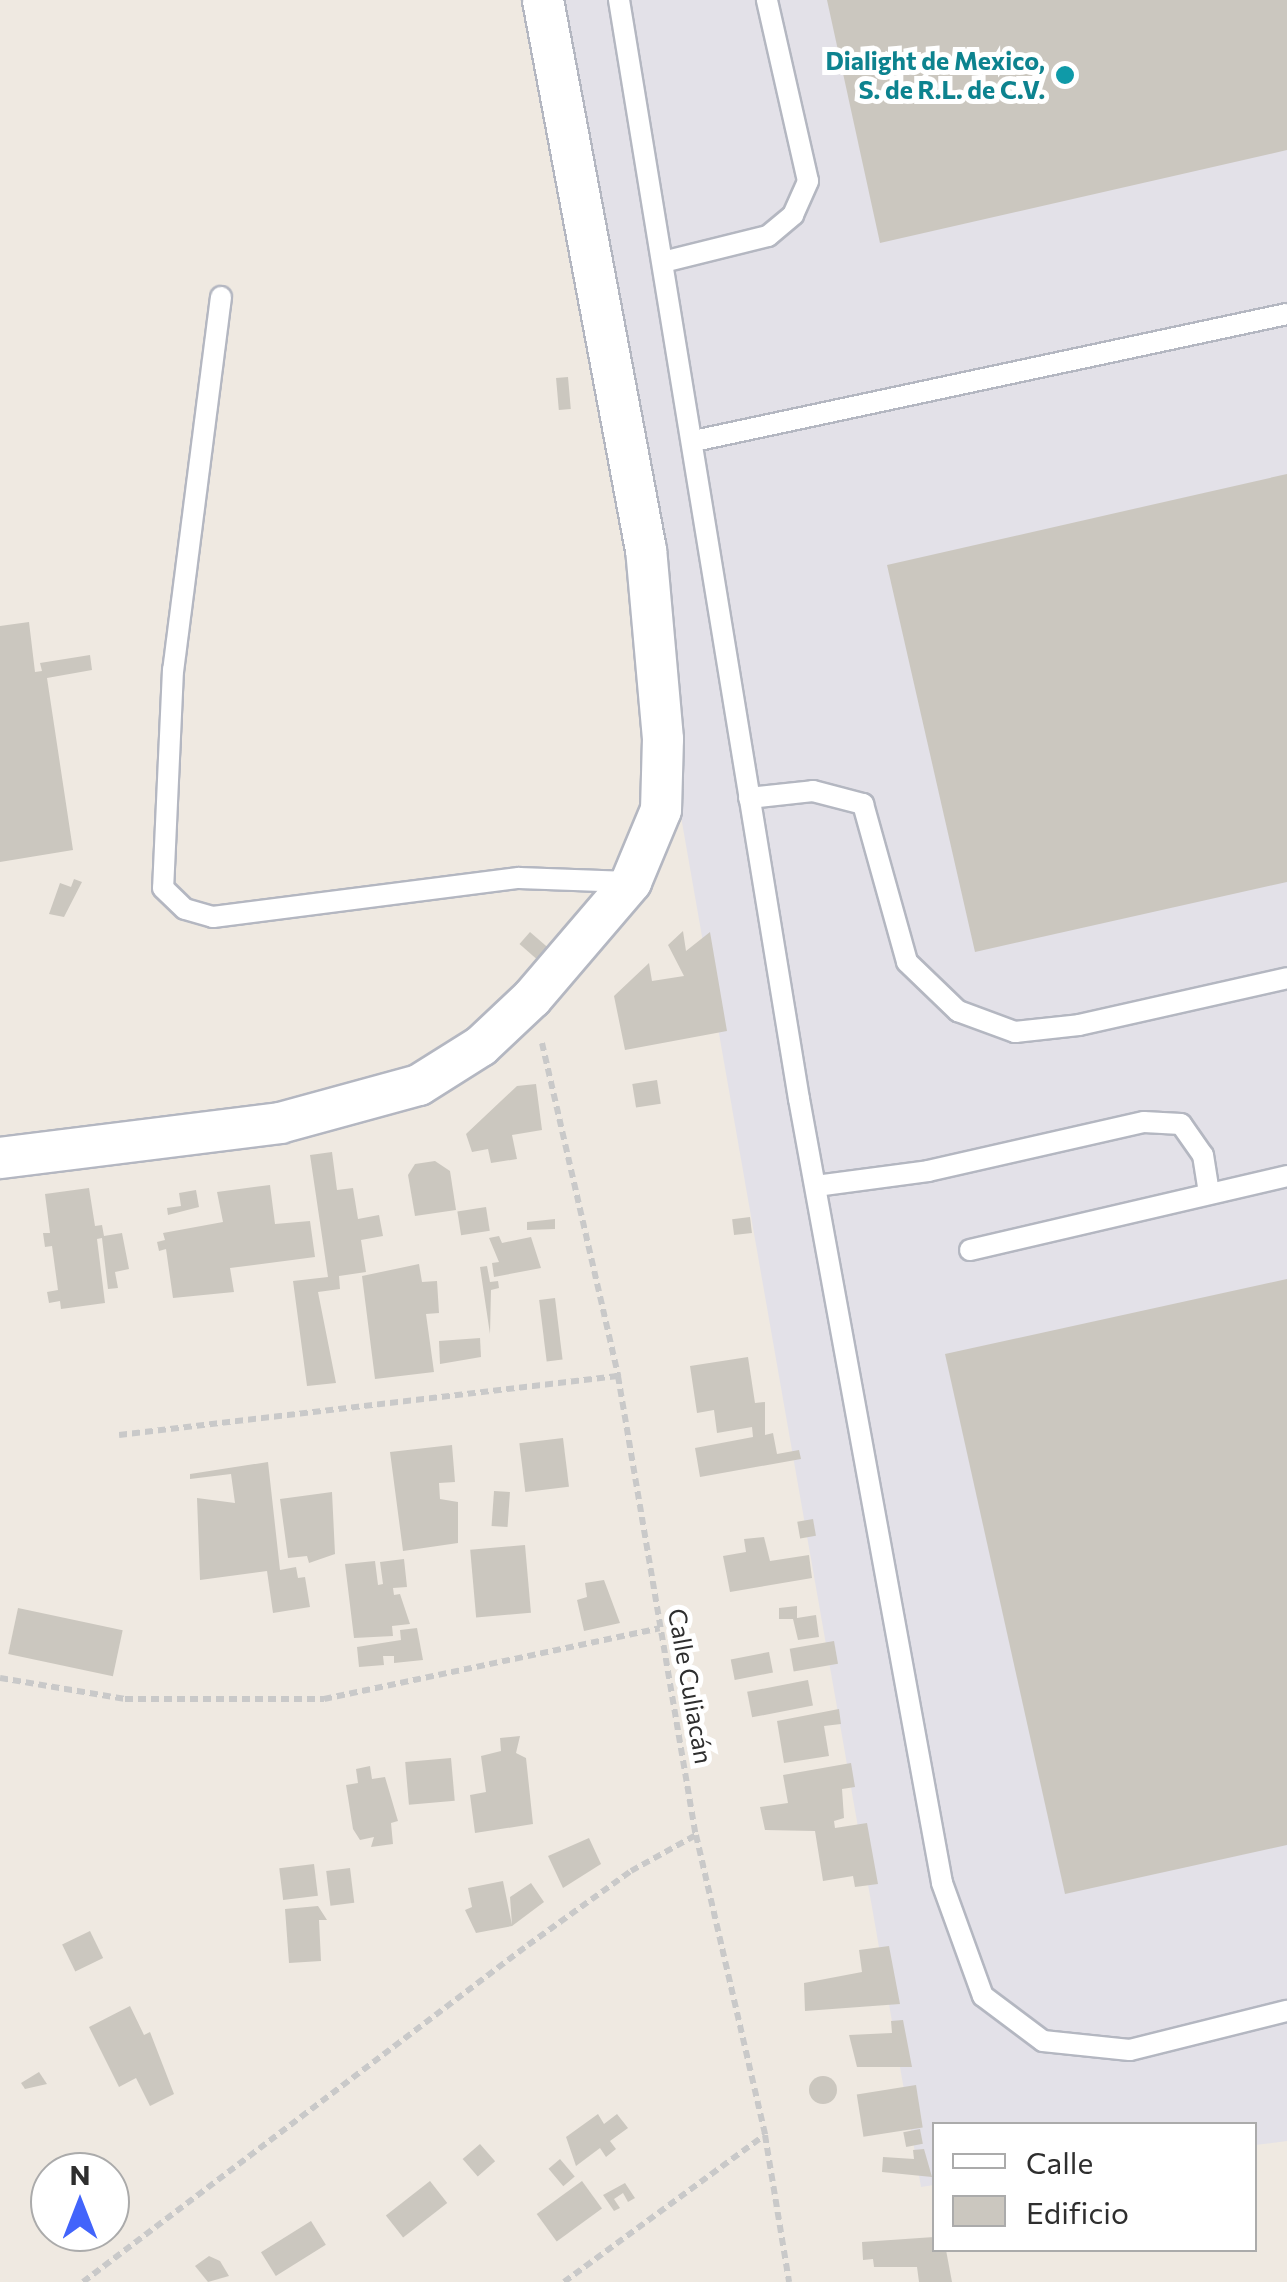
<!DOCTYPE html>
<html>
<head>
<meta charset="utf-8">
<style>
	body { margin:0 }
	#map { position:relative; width:1287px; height:2282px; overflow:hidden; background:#efe9e1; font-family:Commissioner,sans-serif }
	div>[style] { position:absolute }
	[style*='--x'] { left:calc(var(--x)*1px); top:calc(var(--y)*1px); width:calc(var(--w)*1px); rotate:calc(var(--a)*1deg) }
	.industrial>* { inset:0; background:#e3e1e8 }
	.building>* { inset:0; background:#cbc7bf; transform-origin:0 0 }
	.round { border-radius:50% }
	.path>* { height:6px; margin-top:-3px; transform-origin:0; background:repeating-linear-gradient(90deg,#c9c9c9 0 8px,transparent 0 13px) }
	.roads { filter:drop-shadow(2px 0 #b4b7c1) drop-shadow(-2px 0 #b4b7c1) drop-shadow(0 2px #b4b7c1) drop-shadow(0 -2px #b4b7c1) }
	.lane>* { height:20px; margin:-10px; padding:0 10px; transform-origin:10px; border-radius:10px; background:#fff }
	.street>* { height:40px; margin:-20px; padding:0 20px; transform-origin:20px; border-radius:20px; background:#fff }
	.dots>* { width:28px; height:28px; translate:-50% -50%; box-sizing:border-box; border:5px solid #fff; border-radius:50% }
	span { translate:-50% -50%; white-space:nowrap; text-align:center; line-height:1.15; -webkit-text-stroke:10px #fff; paint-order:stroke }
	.culture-label { font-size:25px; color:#0d838f; font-weight:700 }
	.right { translate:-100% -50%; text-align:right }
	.street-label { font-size:25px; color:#2e2e2e }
	.legend { position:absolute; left:932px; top:2122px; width:325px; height:130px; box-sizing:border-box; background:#fff; border:2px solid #ababab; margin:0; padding:12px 18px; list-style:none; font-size:30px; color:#2e2e2e }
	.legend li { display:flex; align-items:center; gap:20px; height:50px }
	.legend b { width:50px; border:2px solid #ababab }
	.north { position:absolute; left:30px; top:2152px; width:100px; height:100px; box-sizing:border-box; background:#fff; border:2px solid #ababab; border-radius:50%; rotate:0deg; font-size:28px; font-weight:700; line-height:40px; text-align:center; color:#2e2e2e }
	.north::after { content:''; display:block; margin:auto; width:35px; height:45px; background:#4264fb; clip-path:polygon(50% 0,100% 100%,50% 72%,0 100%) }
</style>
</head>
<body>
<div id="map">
	<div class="industrial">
		<div style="clip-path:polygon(538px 0,1287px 0,1287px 2141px,1255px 2145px,1254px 2124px,934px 2124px,934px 2185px,921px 2187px)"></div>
	</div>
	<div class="building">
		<div style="clip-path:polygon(827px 0,1287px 0,1287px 150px,880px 243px)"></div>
		<div style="left:568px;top:377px;width:32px;height:12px;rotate:85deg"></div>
		<div style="clip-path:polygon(1287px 474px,1287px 882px,975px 952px,887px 565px)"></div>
		<div style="clip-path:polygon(29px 622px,35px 672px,42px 671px,40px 663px,90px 655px,92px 670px,47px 678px,73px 850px,0 862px,0 626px)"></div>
		<div style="clip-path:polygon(74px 879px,82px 882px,64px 917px,49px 914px,60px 883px,71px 887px)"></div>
		<div style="clip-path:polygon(683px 931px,686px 951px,710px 932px,727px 1031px,625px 1050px,614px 996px,649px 963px,652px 981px,684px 976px,668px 945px)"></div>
		<div style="left:530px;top:932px;width:23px;height:16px;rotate:41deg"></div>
		<div style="left:657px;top:1080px;width:24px;height:25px;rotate:81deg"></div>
		<div style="clip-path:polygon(536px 1084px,542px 1130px,512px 1135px,517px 1159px,491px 1163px,488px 1149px,472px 1152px,466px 1134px,517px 1086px)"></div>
		<div style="clip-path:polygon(332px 1152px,337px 1190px,353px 1188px,358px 1219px,379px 1215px,383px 1236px,361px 1240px,366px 1272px,339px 1276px,340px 1289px,318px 1292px,336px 1383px,307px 1386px,293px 1281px,328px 1277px,310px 1155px)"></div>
		<div style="clip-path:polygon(435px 1161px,450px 1171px,456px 1210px,415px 1216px,408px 1175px,415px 1164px)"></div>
		<div style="clip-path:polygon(270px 1185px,275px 1224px,310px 1221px,315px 1257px,230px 1268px,234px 1292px,173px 1298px,166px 1249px,159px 1251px,157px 1242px,165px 1240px,163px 1233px,223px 1222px,217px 1192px)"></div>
		<div style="clip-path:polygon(89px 1188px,95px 1226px,102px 1225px,104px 1236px,122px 1233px,129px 1269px,115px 1272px,118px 1288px,108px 1289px,102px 1238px,97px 1239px,105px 1303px,61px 1309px,60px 1301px,49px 1303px,47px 1292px,58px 1290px,52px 1246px,45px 1247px,43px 1233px,50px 1233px,45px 1194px)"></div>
		<div style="clip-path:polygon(196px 1190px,199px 1207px,168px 1215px,167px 1208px,181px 1206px,179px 1193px)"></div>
		<div style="left:486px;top:1207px;width:24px;height:29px;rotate:81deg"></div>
		<div style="left:750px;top:1217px;width:16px;height:18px;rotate:83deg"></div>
		<div style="clip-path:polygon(555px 1219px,555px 1229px,527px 1230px,527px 1222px)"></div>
		<div style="clip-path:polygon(499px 1236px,502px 1243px,531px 1237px,541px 1268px,494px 1277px,492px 1263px,499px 1262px,489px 1238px)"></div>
		<div style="clip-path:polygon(419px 1264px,422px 1282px,437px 1281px,439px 1313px,426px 1314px,434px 1372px,375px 1379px,362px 1276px)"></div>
		<div style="clip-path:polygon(487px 1266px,490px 1282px,498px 1281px,499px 1288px,491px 1290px,490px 1334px,480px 1267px)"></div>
		<div style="clip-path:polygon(1287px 1279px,1287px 1845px,1065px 1894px,945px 1354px)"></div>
		<div style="left:555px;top:1298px;width:62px;height:16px;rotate:83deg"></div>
		<div style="clip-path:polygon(480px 1338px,481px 1357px,440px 1364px,439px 1341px)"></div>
		<div style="clip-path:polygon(748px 1357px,755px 1403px,765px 1402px,765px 1435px,773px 1433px,777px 1454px,799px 1450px,801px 1459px,700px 1477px,695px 1448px,753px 1437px,752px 1427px,717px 1433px,714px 1410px,697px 1413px,690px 1366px)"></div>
		<div style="left:563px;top:1438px;width:49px;height:44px;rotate:83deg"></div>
		<div style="clip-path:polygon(452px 1445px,455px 1482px,439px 1483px,440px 1499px,458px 1502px,458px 1543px,403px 1551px,390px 1452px)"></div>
		<div style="clip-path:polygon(268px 1462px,280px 1570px,296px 1567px,298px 1578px,305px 1577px,310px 1607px,273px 1613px,267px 1571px,200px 1580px,197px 1498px,235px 1503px,231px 1474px,190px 1479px,190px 1474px)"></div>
		<div style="left:494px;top:1491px;width:16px;height:35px;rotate:4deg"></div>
		<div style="clip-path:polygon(332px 1492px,335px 1554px,309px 1563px,307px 1556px,288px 1558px,280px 1499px)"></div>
		<div style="left:813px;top:1519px;width:17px;height:16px;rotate:80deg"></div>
		<div style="clip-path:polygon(764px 1537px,770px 1561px,809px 1555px,812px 1578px,730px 1592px,723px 1556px,746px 1552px,744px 1539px)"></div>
		<div style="left:525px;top:1545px;width:68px;height:55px;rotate:85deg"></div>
		<div style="clip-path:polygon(404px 1559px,407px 1587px,393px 1588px,394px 1595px,400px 1594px,410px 1624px,392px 1626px,393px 1636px,354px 1638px,345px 1564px,375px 1561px,378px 1585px,383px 1584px,380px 1562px)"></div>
		<div style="clip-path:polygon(604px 1580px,620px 1623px,584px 1631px,577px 1600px,587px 1597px,585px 1583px)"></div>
		<div style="clip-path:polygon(797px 1606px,797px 1618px,816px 1615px,819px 1637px,798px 1640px,793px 1619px,779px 1619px,779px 1608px)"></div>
		<div style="left:18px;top:1608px;width:107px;height:47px;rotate:12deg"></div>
		<div style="clip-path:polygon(417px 1628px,423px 1660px,394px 1663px,394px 1656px,383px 1656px,384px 1665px,359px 1667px,357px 1647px,401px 1640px,400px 1630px)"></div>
		<div style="left:834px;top:1641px;width:23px;height:45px;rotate:80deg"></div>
		<div style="left:769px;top:1652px;width:21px;height:39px;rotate:79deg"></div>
		<div style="left:808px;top:1680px;width:26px;height:62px;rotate:79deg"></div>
		<div style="clip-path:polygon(839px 1709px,841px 1724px,824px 1726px,829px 1756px,784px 1763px,777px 1721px)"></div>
		<div style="clip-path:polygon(520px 1736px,516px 1753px,526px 1758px,533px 1824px,475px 1833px,470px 1795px,486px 1792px,481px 1756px,501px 1751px,500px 1738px)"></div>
		<div style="left:451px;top:1758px;width:43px;height:46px;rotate:85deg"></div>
		<div style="clip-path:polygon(851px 1763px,855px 1787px,842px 1789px,844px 1818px,834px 1821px,835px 1828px,867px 1823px,878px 1884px,855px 1887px,853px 1876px,823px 1881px,815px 1831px,765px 1830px,760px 1807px,788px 1803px,783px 1775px)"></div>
		<div style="clip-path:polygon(370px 1766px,372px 1779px,385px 1777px,398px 1821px,391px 1823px,393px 1844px,371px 1847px,374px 1837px,360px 1840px,353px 1829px,346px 1785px,358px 1783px,356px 1769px)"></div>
		<div style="clip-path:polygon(589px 1838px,601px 1864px,563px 1888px,548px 1856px)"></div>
		<div style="left:314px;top:1864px;width:32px;height:35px;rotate:83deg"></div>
		<div style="left:350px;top:1868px;width:35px;height:24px;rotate:83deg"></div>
		<div style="clip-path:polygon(503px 1881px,512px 1925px,510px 1897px,531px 1883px,544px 1902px,512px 1926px,476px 1933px,465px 1910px,472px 1907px,468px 1888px)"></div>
		<div style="clip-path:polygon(318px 1906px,327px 1920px,319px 1920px,321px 1961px,289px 1963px,285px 1909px)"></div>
		<div style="left:90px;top:1931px;width:30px;height:31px;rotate:64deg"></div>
		<div style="clip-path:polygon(889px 1946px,900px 2004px,805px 2011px,804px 1983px,862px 1972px,859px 1950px)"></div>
		<div style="clip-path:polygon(130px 2006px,144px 2035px,150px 2032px,174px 2094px,150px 2106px,136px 2078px,119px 2087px,89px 2027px)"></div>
		<div style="clip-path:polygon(903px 2020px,912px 2067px,857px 2067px,849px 2035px,892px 2033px,891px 2021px)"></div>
		<div style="clip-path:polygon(39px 2072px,47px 2084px,25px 2089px,21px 2083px)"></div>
		<div class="round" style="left:809px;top:2076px;width:28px;height:28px"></div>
		<div style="left:916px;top:2085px;width:43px;height:60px;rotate:81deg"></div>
		<div style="clip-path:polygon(598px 2114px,604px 2124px,617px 2114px,628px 2128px,610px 2141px,616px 2149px,606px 2157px,600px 2148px,576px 2166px,566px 2137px)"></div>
		<div style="left:920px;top:2129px;width:15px;height:17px;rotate:79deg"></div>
		<div style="left:480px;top:2144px;width:23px;height:23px;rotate:49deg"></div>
		<div style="clip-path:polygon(924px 2149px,932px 2177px,882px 2172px,883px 2157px,914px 2159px,913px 2150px)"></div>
		<div style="left:560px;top:2159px;width:23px;height:15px;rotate:50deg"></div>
		<div style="left:430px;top:2181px;width:28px;height:56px;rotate:52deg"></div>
		<div style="left:582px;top:2181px;width:34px;height:56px;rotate:54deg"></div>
		<div style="clip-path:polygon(625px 2183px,635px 2198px,628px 2202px,623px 2193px,614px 2199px,620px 2208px,614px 2211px,603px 2195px)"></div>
		<div style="left:311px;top:2221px;width:28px;height:59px;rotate:58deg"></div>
		<div style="clip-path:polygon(934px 2237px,934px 2250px,946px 2250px,952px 2282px,919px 2282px,917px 2267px,874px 2267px,873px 2259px,863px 2260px,862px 2242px)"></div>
		<div style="clip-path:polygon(209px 2256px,220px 2261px,229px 2276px,208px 2282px,195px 2266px)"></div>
	</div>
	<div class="path">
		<div style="--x:542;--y:1043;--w:342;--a:77.1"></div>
		<div style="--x:618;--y:1376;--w:466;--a:80.4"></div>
		<div style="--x:696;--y:1835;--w:308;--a:77"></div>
		<div style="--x:765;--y:2135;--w:149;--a:80.7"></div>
		<div style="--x:119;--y:1435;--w:502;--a:-6.74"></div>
		<div style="--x:0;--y:1678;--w:127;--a:9.5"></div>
		<div style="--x:125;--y:1699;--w:199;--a:0"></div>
		<div style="--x:324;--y:1699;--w:343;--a:-11.9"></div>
		<div style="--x:83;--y:2282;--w:558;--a:-37.14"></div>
		<div style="--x:528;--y:1945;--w:127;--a:-35.7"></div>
		<div style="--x:631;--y:1871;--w:74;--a:-29"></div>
		<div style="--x:564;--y:2282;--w:249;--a:-36.2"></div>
	</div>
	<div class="roads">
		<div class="lane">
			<div style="--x:619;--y:0;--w:1114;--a:80.7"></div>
			<div style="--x:799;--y:1099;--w:797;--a:79.66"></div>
			<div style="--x:942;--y:1883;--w:120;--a:70.1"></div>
			<div style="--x:983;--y:1996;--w:75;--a:36.9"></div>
			<div style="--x:1043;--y:2041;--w:87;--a:5.9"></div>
			<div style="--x:1130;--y:2050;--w:162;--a:-14"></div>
			<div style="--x:663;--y:262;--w:108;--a:-13.9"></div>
			<div style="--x:768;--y:236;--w:33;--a:-40"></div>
			<div style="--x:793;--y:215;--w:37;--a:-66"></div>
			<div style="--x:808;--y:181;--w:186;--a:-102.8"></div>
			<div style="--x:221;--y:297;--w:376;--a:97.3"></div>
			<div style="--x:173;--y:670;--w:218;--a:92.6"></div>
			<div style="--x:163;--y:888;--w:30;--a:44"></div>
			<div style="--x:185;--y:909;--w:29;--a:16"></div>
			<div style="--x:213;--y:917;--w:308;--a:-7.3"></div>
			<div style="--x:519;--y:878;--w:110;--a:2.1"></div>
			<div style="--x:694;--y:441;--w:606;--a:-12.09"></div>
			<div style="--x:749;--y:798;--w:64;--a:-6.2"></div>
			<div style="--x:813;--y:791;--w:52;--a:14.6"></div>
			<div style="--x:863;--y:804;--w:164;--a:74.4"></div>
			<div style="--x:907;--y:962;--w:71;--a:43.9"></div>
			<div style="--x:958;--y:1011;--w:61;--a:20.2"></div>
			<div style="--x:1015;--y:1032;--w:64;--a:-6.2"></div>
			<div style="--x:1079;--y:1025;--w:213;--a:-12.7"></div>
			<div style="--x:816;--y:1186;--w:113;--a:-7.6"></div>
			<div style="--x:928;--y:1171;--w:221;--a:-12.8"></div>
			<div style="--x:1144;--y:1122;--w:37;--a:3"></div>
			<div style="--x:1181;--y:1124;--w:38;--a:55"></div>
			<div style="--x:1203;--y:1155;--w:39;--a:81"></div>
			<div style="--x:970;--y:1250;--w:326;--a:-13.1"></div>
		</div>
		<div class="street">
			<div style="--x:0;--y:1158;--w:282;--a:-7.1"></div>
			<div style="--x:280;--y:1123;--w:144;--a:-15.3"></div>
			<div style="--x:419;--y:1085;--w:73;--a:-32.2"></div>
			<div style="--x:481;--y:1046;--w:70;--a:-43.3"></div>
			<div style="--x:532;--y:998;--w:153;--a:-49.5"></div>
			<div style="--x:631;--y:882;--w:78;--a:-67.4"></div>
			<div style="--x:661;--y:810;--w:71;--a:-88.4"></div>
			<div style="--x:663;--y:739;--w:190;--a:-95.1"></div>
			<div style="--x:646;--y:550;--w:560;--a:-100.61"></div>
		</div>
	</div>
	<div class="dots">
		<div style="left:1065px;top:75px;background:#0f9aa8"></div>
	</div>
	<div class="culture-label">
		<span class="right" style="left:1045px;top:75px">Dialight de Mexico,<br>S. de R.L. de C.V.</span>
	</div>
	<div class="street-label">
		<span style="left:691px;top:1686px;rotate:80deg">Calle Culiacán</span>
	</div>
	<ul class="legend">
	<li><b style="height:12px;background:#fff"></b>Calle</li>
	<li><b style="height:28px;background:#cbc7bf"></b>Edificio</li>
	</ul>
	<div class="north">N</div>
</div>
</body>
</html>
